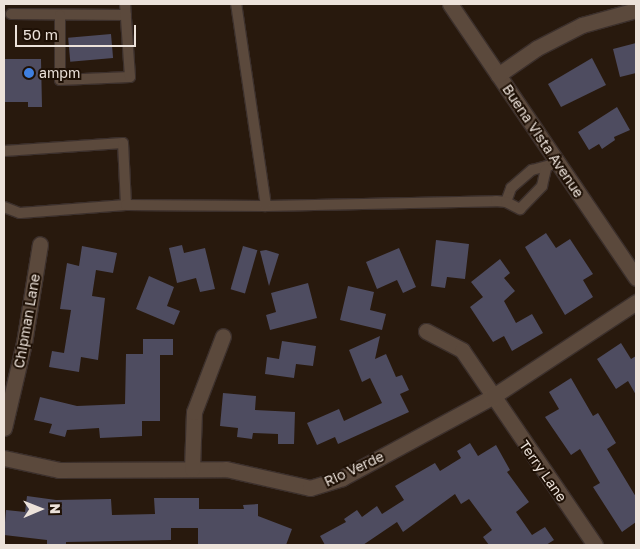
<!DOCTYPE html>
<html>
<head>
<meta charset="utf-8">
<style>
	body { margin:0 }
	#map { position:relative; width:640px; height:549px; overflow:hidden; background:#28190d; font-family:"Golos Text",sans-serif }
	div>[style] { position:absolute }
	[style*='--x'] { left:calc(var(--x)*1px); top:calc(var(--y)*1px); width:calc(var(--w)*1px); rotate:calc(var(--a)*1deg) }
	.building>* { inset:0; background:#4e4c60; transform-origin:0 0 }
	.roads { filter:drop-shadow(1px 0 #3c302c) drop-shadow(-1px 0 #3c302c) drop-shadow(0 1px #3c302c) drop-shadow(0 -1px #3c302c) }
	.service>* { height:10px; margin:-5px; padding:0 5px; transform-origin:5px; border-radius:5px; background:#5b493c }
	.minor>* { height:15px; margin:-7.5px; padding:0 7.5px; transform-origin:7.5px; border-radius:7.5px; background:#5b493c }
	.dots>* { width:14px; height:14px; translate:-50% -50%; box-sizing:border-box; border:2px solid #1e1005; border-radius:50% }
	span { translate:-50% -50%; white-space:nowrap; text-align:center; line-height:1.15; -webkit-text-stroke:4px #1e1005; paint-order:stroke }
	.poi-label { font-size:14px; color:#ece2da }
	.left { translate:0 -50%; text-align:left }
	.street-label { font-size:14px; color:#ece2da }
	.frame { position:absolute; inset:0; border:5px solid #ece2da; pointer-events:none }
	.north { position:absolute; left:15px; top:484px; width:50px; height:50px; -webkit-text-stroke:4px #1e1005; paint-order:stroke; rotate:89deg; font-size:14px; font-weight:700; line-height:20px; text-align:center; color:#ece2da }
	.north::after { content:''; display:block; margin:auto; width:18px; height:22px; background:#ece2da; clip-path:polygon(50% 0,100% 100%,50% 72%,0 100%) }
	.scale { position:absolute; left:15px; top:25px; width:121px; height:22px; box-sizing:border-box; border:2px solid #ece2da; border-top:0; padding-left:6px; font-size:15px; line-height:18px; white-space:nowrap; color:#ece2da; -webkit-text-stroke:4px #1e1005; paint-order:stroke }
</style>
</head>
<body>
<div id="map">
	<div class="building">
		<div style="left:111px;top:34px;width:24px;height:43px;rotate:85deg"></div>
		<div style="clip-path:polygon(636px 43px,636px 73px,620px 77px,613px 49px)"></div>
		<div style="clip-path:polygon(592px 58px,606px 85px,561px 107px,548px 84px)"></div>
		<div style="clip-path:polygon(4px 59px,41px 59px,42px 107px,28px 107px,28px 102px,4px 102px)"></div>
		<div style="clip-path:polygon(617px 107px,630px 130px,614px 137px,615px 140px,602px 149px,599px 144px,589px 150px,578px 132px)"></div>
		<div style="clip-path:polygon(546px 233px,556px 248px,570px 239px,593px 274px,583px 280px,593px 297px,565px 315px,525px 247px)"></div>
		<div style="clip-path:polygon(436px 240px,469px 244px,465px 279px,447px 277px,445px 288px,431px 286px)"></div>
		<div style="clip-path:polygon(182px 245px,184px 253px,205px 248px,215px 289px,200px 292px,196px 278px,177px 283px,169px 248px)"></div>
		<div style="clip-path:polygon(82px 246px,117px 253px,113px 273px,96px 270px,92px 296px,105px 298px,98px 360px,81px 357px,79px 372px,49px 367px,52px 351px,64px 353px,71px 310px,60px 309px,67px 263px,79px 266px)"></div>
		<div style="left:243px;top:246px;width:15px;height:45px;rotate:16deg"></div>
		<div style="clip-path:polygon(399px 248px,416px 287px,403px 293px,397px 280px,377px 289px,366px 262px)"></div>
		<div style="clip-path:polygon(266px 250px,279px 254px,269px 286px,260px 251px)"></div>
		<div style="clip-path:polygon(500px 259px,510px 273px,504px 278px,515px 291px,504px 301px,516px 323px,532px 314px,543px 333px,512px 351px,504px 336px,493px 342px,470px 307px,483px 297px,471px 282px)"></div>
		<div style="clip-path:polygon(149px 276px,174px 287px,167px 306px,180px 311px,174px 325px,136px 309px)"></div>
		<div style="clip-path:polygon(308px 283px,317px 318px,270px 330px,266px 315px,276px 312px,271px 293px)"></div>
		<div style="clip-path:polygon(348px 286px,374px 292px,370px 310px,386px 314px,382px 330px,340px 320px)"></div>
		<div style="clip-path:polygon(380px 336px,375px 359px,386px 354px,396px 377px,402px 375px,409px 390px,400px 394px,409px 412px,338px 444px,335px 437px,317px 445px,307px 423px,339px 409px,344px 421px,382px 403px,370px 378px,362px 382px,349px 350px)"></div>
		<div style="clip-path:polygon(143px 339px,173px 339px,173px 355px,160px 355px,160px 421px,142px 421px,142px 436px,100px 438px,99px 428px,67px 430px,65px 437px,49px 433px,52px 424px,34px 420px,40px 397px,77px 406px,125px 404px,126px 354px,143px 354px)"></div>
		<div style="clip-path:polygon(282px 341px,316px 346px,313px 366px,296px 364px,294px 378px,265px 374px,267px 357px,279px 359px)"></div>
		<div style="clip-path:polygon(621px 343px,631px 359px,636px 356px,636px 395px,628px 381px,616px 389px,597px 359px)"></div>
		<div style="clip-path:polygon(571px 378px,593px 416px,598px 413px,616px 443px,607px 449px,636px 497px,636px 522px,622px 532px,593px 487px,600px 483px,580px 449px,571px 455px,545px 417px,559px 409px,549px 392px)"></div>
		<div style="clip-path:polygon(223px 393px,256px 396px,255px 410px,295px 412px,294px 444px,278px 444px,278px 434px,253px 433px,252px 439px,237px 437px,238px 428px,220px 426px)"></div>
		<div style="clip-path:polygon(470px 443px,478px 456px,496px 445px,510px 470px,507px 472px,529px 502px,516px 512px,532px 535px,545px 527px,554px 540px,546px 545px,489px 545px,483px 537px,492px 530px,469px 499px,461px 504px,455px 494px,403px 532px,397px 522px,363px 545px,325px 545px,320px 536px,346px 522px,344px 519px,357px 510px,362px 517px,377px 506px,382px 514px,404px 500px,395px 486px,435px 463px,440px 471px,461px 458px,457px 451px)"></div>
		<div style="clip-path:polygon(27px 496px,56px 500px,111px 499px,112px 515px,155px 514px,154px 498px,199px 498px,199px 509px,244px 509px,243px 505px,258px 504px,258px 516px,292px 529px,286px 545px,198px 544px,198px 528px,171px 528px,171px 540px,66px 542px,66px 545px,47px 545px,47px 540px,4px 535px,6px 510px,25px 512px)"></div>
	</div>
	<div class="roads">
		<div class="service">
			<div style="--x:11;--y:14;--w:115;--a:0.5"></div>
			<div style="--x:60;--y:15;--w:65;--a:90"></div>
			<div style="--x:60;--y:80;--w:70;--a:-2.5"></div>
			<div style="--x:130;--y:77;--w:73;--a:-93.9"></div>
			<div style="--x:4;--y:151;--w:119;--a:-3.8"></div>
			<div style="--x:123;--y:143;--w:62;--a:87.2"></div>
			<div style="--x:506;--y:202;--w:15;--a:-70"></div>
			<div style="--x:511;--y:188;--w:28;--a:-41"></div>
			<div style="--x:532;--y:170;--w:20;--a:-15"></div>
			<div style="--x:266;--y:206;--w:230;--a:-1.2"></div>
			<div style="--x:496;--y:201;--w:10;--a:6"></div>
			<div style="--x:506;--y:202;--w:16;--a:27"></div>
			<div style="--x:520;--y:209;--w:32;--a:-46"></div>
			<div style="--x:542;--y:186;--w:17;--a:-77"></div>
			<div style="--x:4;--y:207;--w:17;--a:21"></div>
			<div style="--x:20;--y:213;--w:106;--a:-4.3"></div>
			<div style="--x:126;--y:205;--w:140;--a:0.4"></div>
			<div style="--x:266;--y:206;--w:204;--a:-98.4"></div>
		</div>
		<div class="minor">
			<div style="--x:450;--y:4;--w:331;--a:55.8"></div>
			<div style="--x:498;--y:75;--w:47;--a:-34.7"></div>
			<div style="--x:537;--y:48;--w:51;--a:-27.1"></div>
			<div style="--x:582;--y:25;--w:56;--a:-15.5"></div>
			<div style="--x:426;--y:331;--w:41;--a:27.8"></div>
			<div style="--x:462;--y:350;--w:236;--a:55.7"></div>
			<div style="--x:4;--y:428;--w:87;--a:-76.8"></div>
			<div style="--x:24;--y:343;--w:100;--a:-80.8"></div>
			<div style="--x:4;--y:458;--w:56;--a:12.3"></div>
			<div style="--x:59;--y:470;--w:167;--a:-0.3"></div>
			<div style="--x:226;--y:469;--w:86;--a:12.7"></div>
			<div style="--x:310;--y:488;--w:34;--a:-17"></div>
			<div style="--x:342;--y:478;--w:170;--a:-28.4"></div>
			<div style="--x:492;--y:397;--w:173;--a:-33.4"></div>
			<div style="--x:192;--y:469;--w:57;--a:-88"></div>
			<div style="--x:194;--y:412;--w:81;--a:-69.1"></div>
		</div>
	</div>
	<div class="dots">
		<div style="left:29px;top:73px;background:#3f7fe0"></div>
	</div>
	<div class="poi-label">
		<span class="left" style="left:39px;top:73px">ampm</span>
	</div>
	<div class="street-label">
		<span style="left:543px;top:141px;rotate:56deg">Buena Vista Avenue</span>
		<span style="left:27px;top:321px;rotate:-80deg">Chipman Lane</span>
		<span style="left:354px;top:469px;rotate:-25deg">Rio Verde</span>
		<span style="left:543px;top:471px;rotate:55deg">Terry Lane</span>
	</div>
	<div class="frame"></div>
	<div class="north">N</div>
	<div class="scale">50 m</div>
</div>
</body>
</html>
